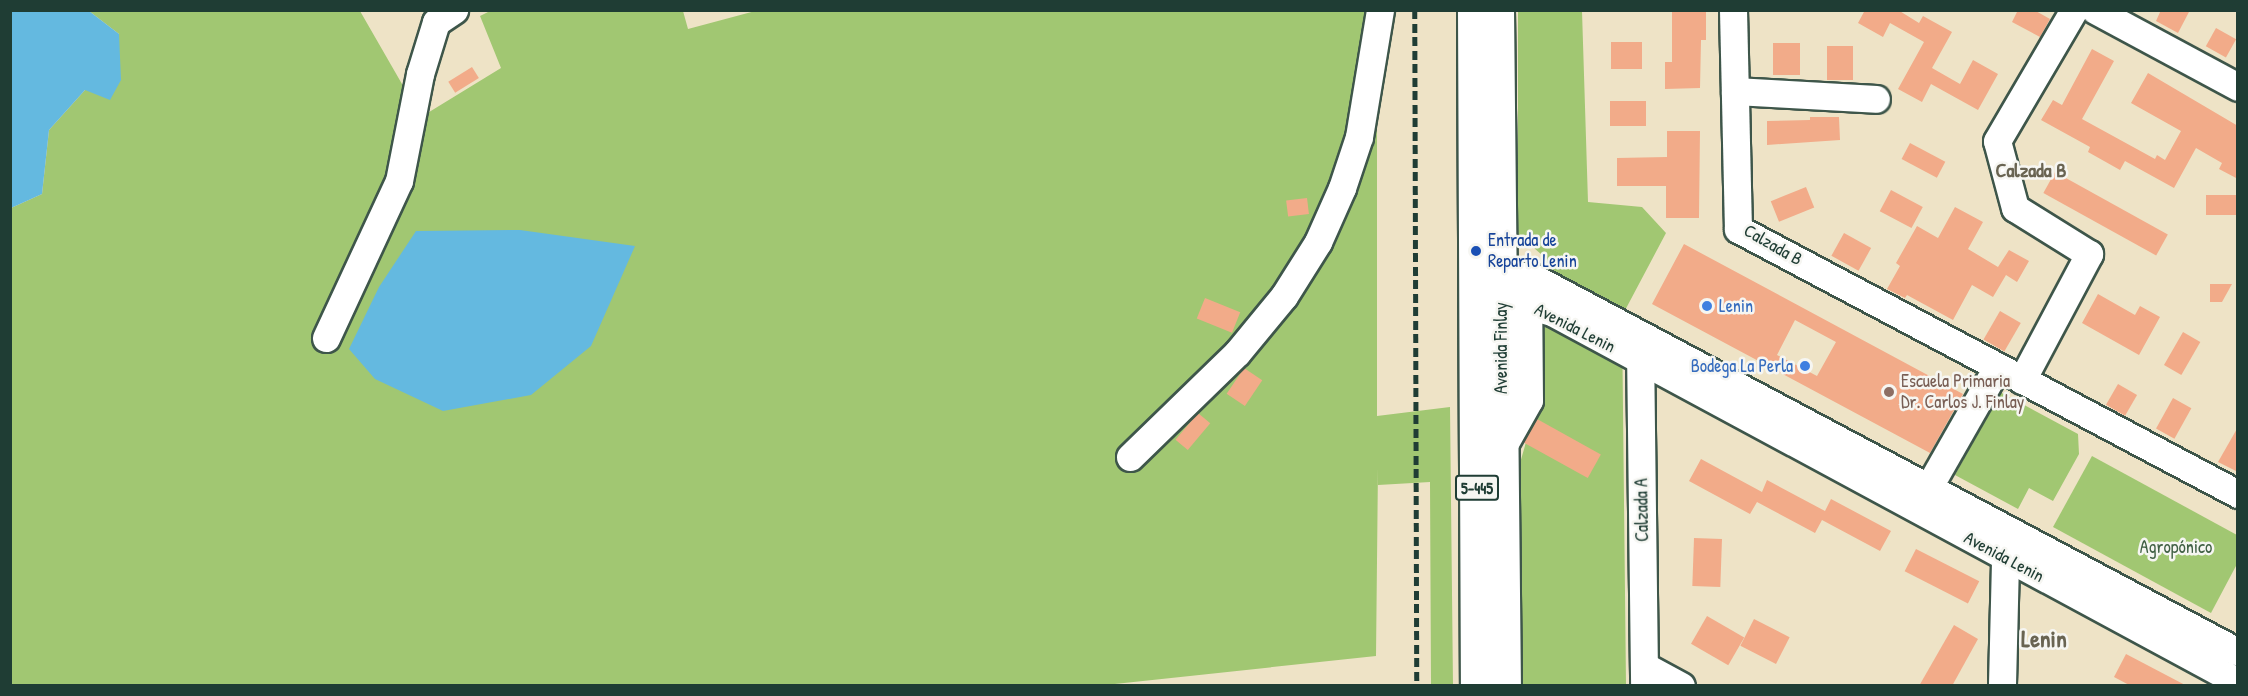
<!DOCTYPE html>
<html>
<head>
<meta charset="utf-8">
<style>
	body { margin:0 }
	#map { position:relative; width:2248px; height:696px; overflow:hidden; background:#eee3c6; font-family:"Patrick Hand",sans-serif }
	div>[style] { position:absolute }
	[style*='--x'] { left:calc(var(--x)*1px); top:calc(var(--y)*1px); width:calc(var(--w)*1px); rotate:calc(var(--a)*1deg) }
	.green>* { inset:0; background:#a1c772 }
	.water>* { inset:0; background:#64b9e0 }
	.building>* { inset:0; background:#f2ab89; transform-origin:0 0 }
	.roads { filter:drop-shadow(2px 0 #3e564a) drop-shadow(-2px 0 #3e564a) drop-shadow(0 2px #3e564a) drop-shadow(0 -2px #3e564a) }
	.minor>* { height:27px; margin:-13.5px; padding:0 13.5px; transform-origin:13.5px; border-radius:13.5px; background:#fff }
	.highway>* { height:33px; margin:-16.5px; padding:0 16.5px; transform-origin:16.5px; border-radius:16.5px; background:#fff }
	.rail>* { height:4.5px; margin-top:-2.25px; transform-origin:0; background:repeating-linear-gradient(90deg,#1f3d34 0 9px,transparent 0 13.5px) }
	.dots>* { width:16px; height:16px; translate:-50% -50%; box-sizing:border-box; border:3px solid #f6f6f2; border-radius:50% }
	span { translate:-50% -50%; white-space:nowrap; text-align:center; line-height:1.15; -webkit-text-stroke:5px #f6f6f2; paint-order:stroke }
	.shield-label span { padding:2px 4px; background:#f6f6f2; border:2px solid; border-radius:4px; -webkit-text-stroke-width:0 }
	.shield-label { font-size:16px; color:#1f3d34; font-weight:700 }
	.transit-label { font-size:18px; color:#164399 }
	.left { translate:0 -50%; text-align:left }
	.street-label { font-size:18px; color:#1f3d34 }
	.shop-label { font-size:18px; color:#366cbe }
	.right { translate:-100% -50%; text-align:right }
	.education-label { font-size:18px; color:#785e54 }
	.park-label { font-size:18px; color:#406044 }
	.neighbourhood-label { font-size:20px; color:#696452; font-weight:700 }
	.district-label { font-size:24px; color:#696452; font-weight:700 }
	.frame { position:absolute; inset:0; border:12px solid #1f3d34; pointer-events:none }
</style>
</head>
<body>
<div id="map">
	<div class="green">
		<div style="clip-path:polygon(759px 10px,1377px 11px,1377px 416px,1450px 407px,1453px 685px,1431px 685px,1430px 482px,1378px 485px,1378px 467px,1376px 656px,1096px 686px,11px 686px,11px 208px,42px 194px,49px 130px,85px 90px,119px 34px,89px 11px,360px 11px,421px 117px,501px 68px,480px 16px,490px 11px,683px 11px,688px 29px)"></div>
		<div style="clip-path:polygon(1518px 11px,1582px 11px,1588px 202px,1642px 207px,1666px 233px,1622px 316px,1626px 685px,1521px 685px,1520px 463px,1537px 404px,1542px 255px,1518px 234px)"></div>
		<div style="clip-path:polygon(2000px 392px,2078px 434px,2079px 454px,2053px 501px,2029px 488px,2018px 509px,1955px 475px)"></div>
		<div style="clip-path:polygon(2092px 456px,2237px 535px,2237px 564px,2211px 613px,2053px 527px)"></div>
	</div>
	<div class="water">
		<div style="clip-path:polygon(11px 10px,89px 11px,119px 34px,121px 80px,110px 100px,85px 90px,49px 130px,42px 194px,11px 208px)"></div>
		<div style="clip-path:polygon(520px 230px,635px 246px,591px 346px,531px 395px,443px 411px,375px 379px,349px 349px,379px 287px,416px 231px)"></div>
	</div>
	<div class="building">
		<div style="clip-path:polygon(1672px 10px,1706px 10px,1706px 40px,1701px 40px,1700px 88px,1665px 89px,1665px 62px,1672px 62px)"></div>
		<div style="clip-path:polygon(1865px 10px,1898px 10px,1919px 23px,1923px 16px,1952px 32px,1932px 68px,1960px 84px,1973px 60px,1998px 74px,1978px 110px,1931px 84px,1922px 102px,1898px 89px,1924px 42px,1890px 23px,1883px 37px,1858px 23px)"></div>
		<div style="clip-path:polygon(2018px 10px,2034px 10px,2050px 19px,2040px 37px,2012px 22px)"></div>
		<div style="clip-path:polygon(2161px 10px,2190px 10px,2178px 33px,2156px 21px)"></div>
		<div style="left:2216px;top:28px;width:23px;height:21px;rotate:29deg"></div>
		<div style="left:1611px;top:42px;width:31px;height:27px"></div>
		<div style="left:1800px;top:43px;width:32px;height:27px;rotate:90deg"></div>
		<div style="left:1827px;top:46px;width:26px;height:34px"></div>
		<div style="clip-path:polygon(2092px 49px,2114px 61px,2082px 119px,2155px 159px,2157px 155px,2165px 160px,2181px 131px,2131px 103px,2148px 73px,2238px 126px,2238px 179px,2219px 169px,2222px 163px,2196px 148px,2174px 188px,2125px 161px,2120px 170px,2088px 152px,2090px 147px,2041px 120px,2053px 100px,2062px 105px)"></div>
		<div style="left:472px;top:67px;width:13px;height:28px;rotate:58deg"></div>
		<div style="left:1646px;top:101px;width:25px;height:36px;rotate:90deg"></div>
		<div style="clip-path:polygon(1810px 117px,1839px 117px,1840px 140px,1767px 145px,1767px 121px,1810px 120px)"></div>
		<div style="clip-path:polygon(1667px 131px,1700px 131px,1699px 218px,1666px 218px,1666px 186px,1617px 186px,1617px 158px,1667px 157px)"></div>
		<div style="left:1910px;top:143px;width:40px;height:18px;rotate:28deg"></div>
		<div style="left:2055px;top:172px;width:129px;height:24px;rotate:29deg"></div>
		<div style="left:1806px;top:187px;width:22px;height:38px;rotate:68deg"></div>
		<div style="left:1891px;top:190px;width:36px;height:24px;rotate:28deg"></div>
		<div style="left:2236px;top:195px;width:20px;height:30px;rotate:90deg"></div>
		<div style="left:1307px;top:198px;width:16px;height:21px;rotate:83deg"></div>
		<div style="clip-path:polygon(1955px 207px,1983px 222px,1968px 249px,1998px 267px,2009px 250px,2029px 261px,2017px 282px,2006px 275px,1993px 297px,1972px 285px,1953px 320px,1907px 295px,1905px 298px,1887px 289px,1900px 266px,1896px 263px,1917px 226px,1938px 238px)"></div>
		<div style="left:1844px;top:233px;width:31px;height:26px;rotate:29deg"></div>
		<div style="clip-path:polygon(evenodd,1684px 244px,1963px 394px,1930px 453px,1652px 304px,1684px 244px,1795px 320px,1836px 342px,1817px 376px,1777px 355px,1795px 320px)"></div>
		<div style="clip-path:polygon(2210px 284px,2232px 284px,2222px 302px,2210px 302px)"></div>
		<div style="clip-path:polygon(2098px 294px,2135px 315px,2140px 306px,2160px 317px,2139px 355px,2082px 323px)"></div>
		<div style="left:1205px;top:298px;width:38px;height:22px;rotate:22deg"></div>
		<div style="left:2000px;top:311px;width:24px;height:33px;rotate:30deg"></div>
		<div style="left:2183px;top:332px;width:20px;height:38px;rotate:30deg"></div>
		<div style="left:1244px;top:368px;width:22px;height:31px;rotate:34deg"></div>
		<div style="left:2118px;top:384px;width:22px;height:24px;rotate:30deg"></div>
		<div style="left:2173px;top:398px;width:21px;height:35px;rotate:29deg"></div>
		<div style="left:1198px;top:413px;width:16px;height:35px;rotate:40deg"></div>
		<div style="left:1537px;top:419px;width:73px;height:27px;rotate:29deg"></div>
		<div style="clip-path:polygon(2238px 427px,2238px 472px,2218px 462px)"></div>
		<div style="clip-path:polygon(1701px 459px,1762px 492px,1767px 480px,1825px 511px,1831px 499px,1891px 531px,1880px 551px,1822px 520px,1815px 533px,1757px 502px,1750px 514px,1689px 481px)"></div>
		<div style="left:1694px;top:538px;width:28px;height:48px;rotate:2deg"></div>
		<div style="left:1916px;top:549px;width:71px;height:25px;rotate:27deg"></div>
		<div style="left:1707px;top:616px;width:43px;height:32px;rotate:30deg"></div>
		<div style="left:1754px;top:619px;width:40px;height:30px;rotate:27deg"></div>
		<div style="clip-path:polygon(1954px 625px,1978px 639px,1952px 686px,1919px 686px)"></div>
		<div style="clip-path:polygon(2126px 654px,2187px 686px,2131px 686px,2114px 677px)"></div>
	</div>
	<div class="roads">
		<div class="minor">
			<div style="--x:1733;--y:10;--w:219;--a:88.7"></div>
			<div style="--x:1738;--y:229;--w:566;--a:27.92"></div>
			<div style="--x:2095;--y:10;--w:162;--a:28.3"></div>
			<div style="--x:1735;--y:91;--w:141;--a:3.2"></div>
			<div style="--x:1485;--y:284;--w:20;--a:-37"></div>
			<div style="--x:1501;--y:272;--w:34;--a:10"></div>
			<div style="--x:1534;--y:278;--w:797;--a:27.98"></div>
			<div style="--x:1483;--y:293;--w:72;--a:15.4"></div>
			<div style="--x:1552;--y:312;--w:779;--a:28.34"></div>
			<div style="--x:326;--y:338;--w:173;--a:-65.1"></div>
			<div style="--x:399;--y:181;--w:109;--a:-78.9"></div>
			<div style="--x:420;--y:74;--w:54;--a:-72.9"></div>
			<div style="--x:436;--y:22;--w:22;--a:-34"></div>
			<div style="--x:1640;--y:347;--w:339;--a:89.3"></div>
			<div style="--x:2022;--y:380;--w:143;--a:-62"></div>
			<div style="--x:2089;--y:254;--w:87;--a:-148.1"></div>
			<div style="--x:2015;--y:208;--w:69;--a:-105"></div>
			<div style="--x:1997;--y:141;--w:152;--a:-59.6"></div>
			<div style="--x:1502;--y:448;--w:55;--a:-60.6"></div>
			<div style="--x:1529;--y:400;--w:113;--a:-90.5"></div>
			<div style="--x:1130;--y:457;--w:149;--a:-44.2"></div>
			<div style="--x:1237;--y:353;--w:74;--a:-50.5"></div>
			<div style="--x:1284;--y:296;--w:64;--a:-57.8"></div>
			<div style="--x:1318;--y:242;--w:59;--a:-66"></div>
			<div style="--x:1342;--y:188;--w:54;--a:-71.6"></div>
			<div style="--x:1359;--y:137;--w:129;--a:-80.6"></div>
			<div style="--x:1919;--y:504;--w:158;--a:-60.3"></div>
			<div style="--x:1644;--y:666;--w:42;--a:28.4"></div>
			<div style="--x:2002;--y:684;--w:127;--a:-88.6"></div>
		</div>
		<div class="highway">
			<div style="--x:1474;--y:10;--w:676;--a:89.75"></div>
			<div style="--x:1497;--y:10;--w:676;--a:89.41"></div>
		</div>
	</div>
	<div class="rail">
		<div style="--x:1415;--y:10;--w:676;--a:89.83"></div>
	</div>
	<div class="dots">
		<div style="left:1476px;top:251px;background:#1a4fb4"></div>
		<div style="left:1707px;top:306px;background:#3f7fe0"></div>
		<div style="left:1805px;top:366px;background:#3f7fe0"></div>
		<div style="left:1889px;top:392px;background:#8d6e63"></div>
	</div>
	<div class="shield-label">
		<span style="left:1477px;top:488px">5-445</span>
	</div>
	<div class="transit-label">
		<span class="left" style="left:1488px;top:251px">Entrada de<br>Reparto Lenin</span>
	</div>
	<div class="street-label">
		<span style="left:1773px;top:245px;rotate:30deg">Calzada B</span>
		<span style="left:1575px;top:328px;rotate:27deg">Avenida Lenin</span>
		<span style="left:1501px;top:348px;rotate:-90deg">Avenida Finlay</span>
		<span style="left:1642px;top:510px;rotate:-91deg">Calzada A</span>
		<span style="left:2004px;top:557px;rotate:28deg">Avenida Lenin</span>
	</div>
	<div class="shop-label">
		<span class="left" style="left:1719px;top:306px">Lenin</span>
		<span class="right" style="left:1793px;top:366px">Bodega La Perla</span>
	</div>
	<div class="education-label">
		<span class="left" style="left:1901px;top:392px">Escuela Primaria<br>Dr. Carlos J. Finlay</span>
	</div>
	<div class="park-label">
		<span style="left:2176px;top:547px">Agropónico</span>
	</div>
	<div class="neighbourhood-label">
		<span style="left:2031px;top:169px">Calzada B</span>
	</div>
	<div class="district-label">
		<span style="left:2044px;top:639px">Lenin</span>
	</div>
	<div class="frame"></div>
</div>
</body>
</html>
